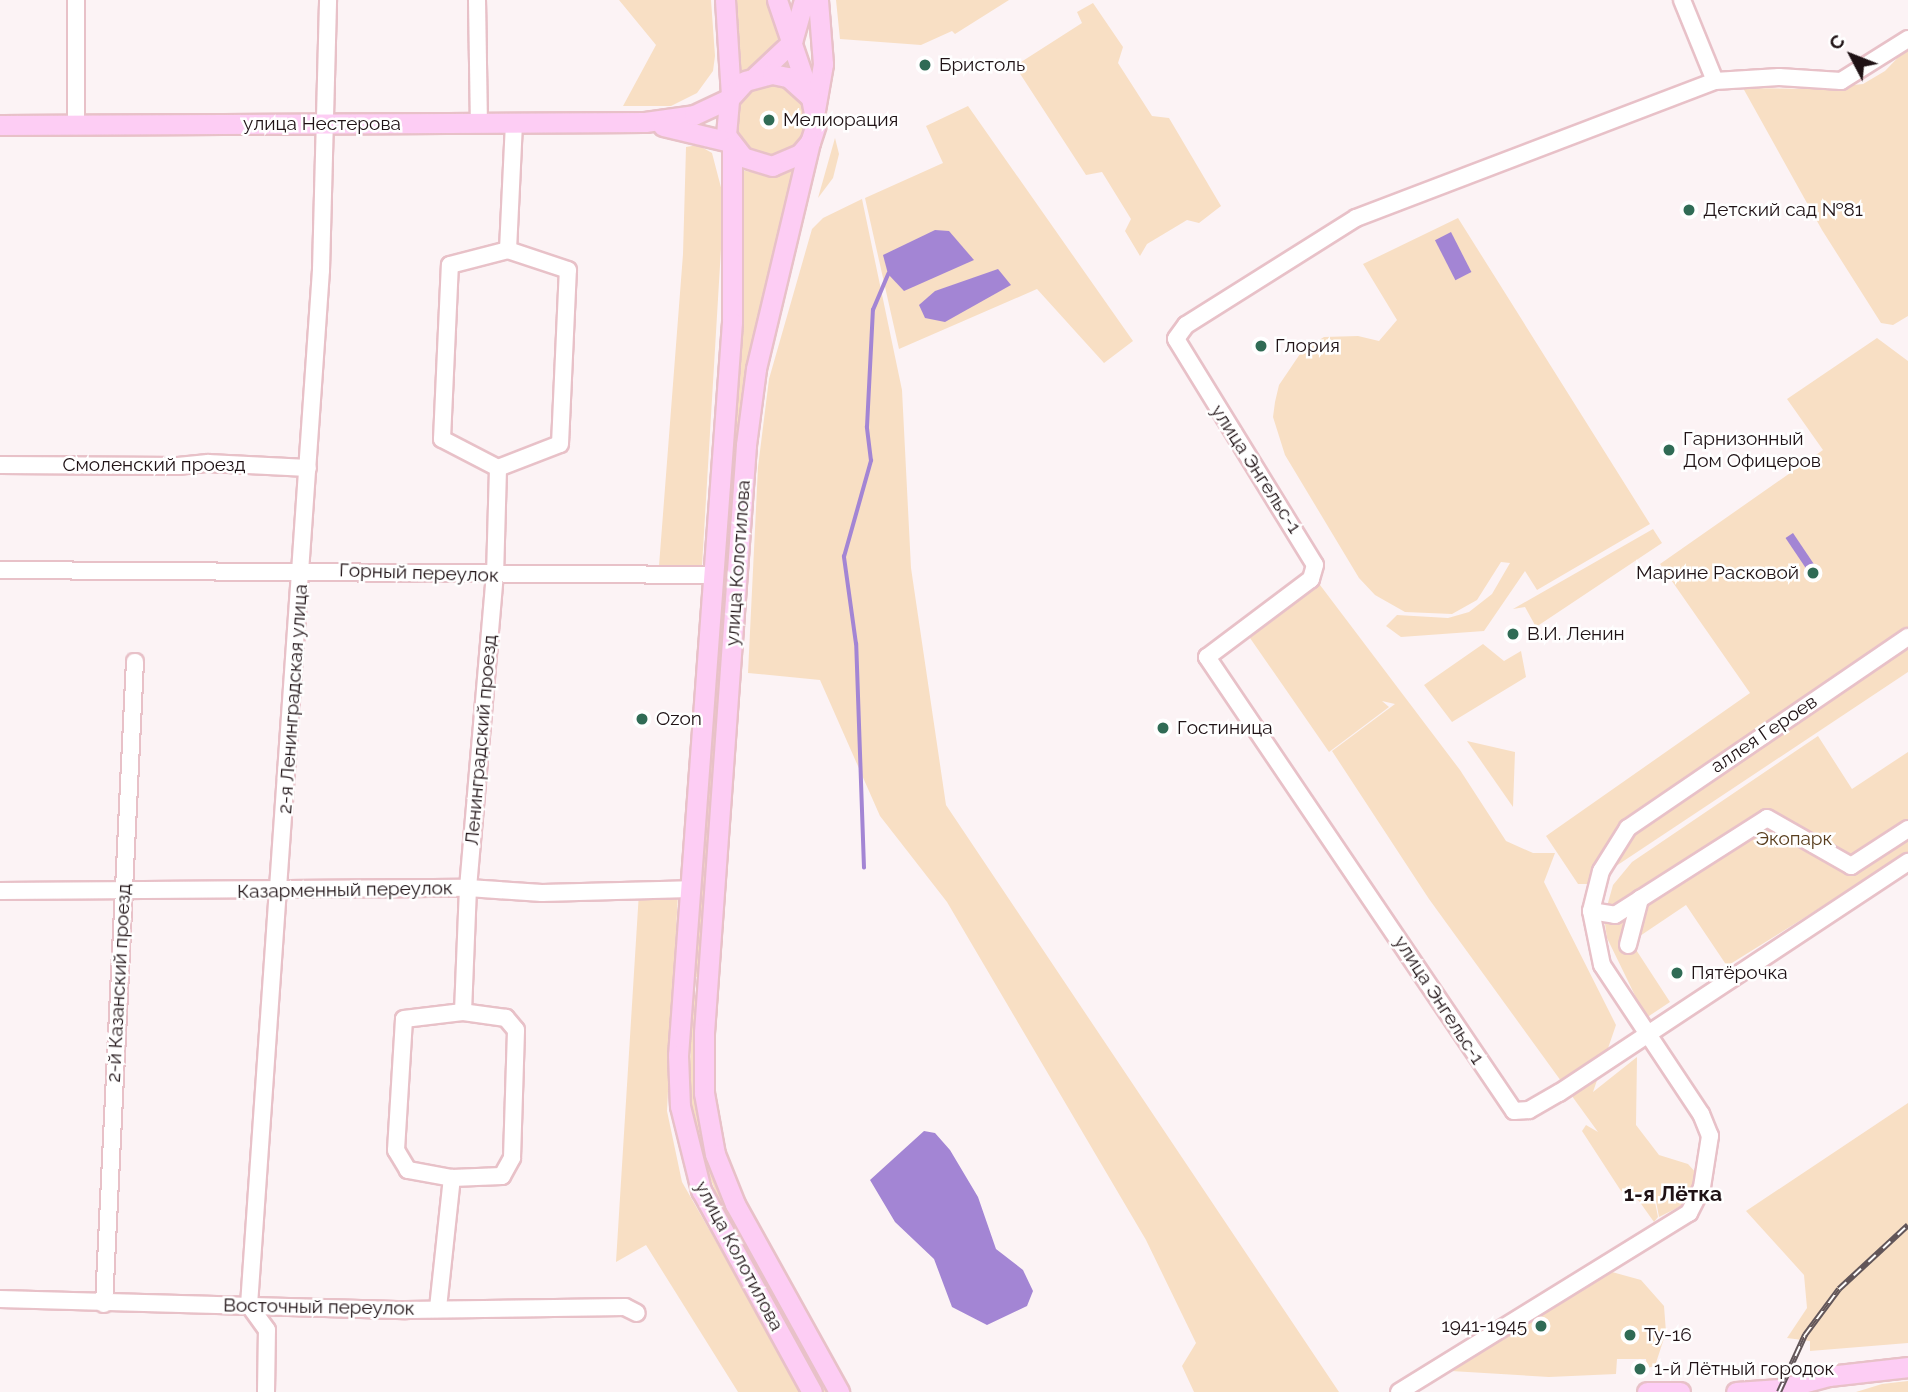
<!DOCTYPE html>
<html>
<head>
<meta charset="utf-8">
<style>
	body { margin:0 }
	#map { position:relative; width:1908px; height:1392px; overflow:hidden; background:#fcf3f5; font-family:Raleway,sans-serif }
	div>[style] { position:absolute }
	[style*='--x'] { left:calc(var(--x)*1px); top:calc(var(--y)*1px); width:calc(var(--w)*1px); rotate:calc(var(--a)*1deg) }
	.green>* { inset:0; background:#f8dfc4 }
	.round { border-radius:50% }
	.water>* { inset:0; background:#a385d4; transform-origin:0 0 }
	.stream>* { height:3.5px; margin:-1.75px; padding:0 1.75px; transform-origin:1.75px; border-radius:1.75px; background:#a385d4 }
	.roads { filter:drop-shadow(2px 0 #e8c1c8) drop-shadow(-2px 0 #e8c1c8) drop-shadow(0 2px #e8c1c8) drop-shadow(0 -2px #e8c1c8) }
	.minor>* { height:16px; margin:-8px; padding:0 8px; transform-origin:8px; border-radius:8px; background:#fff }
	.major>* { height:19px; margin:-9.5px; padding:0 9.5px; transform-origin:9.5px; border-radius:9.5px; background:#fdcdf4 }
	.rail>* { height:6px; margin-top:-3px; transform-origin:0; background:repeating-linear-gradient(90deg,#fff 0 10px,#625659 0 20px); box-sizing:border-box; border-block:2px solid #625659 }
	.dots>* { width:19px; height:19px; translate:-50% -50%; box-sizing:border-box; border:4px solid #fff; border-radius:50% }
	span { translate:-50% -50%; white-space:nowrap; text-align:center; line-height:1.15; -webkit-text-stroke:5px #fff; paint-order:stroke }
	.poi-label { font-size:19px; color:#1f1215 }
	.left { translate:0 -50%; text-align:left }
	.right { translate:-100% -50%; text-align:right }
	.street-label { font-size:19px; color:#1f1215 }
	.park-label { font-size:19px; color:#593e1e }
	.neighbourhood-label { font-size:21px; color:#1f1215; font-weight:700 }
	.north { position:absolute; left:1817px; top:21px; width:70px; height:70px; -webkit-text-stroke:5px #fff; paint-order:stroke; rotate:312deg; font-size:19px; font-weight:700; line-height:28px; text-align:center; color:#1f1215 }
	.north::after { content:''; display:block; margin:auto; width:24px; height:32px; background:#1f1215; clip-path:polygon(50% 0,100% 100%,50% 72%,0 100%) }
</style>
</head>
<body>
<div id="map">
	<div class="green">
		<div style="clip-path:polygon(619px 0,711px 0,715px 56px,713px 71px,697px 93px,671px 106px,623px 106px,656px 45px)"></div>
		<div style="clip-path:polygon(731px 0,768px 0,781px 35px,764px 58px,733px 81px)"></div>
		<div style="clip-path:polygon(836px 0,1009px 0,955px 34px,952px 31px,921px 45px,840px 39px)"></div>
		<div style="clip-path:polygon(1093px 3px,1123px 47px,1118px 63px,1152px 116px,1169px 118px,1221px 206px,1199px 223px,1187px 220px,1147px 244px,1140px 256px,1125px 231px,1131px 219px,1102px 172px,1086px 175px,1015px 66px,1082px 23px,1077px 12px)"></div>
		<div style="clip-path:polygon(1908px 47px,1908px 316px,1893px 325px,1881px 323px,1822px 230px,1743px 88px,1814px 89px,1863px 84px,1885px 71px)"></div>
		<div class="round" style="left:734px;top:84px;width:72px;height:72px"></div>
		<div style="clip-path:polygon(968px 106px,1133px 341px,1104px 363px,1037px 289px,899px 349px,865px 198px,943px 163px,926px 126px)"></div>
		<div style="clip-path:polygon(835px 138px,839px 154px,833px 178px,818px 198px)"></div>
		<div style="clip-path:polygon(698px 145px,712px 153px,724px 199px,702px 566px,659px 566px,683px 254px,686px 147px)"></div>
		<div style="clip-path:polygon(796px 166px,773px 266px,703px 977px,693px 977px,732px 418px,743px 224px,739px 170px,772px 175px)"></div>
		<div style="clip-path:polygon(862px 199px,902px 390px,911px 568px,946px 805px,1339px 1392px,1194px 1392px,1182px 1366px,1196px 1343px,1146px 1240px,947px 902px,880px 816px,820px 680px,748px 673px,758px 467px,769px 379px,812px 229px,823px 218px)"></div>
		<div style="clip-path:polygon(1458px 218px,1650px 524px,1537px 590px,1525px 571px,1484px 631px,1401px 637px,1386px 626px,1397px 615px,1448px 618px,1469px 612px,1492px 594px,1510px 563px,1501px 562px,1477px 600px,1452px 614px,1405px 612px,1375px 595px,1359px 578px,1285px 455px,1273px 417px,1275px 402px,1279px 385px,1302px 351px,1324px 337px,1358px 336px,1379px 341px,1397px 320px,1363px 264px)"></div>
		<div style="clip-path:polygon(1877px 338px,1908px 361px,1908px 672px,1589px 884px,1578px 884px,1546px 836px,1750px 693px,1660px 564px,1823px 450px,1787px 399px)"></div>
		<div style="clip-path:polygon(1653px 529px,1662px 543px,1536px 627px,1525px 607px,1513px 609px)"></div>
		<div style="clip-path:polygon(1317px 581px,1460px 770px,1506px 841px,1533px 853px,1555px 853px,1544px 882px,1616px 1025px,1593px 1092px,1637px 1057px,1636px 1125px,1659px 1155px,1688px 1164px,1697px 1174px,1683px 1205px,1659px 1217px,1656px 1201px,1647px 1195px,1655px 1202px,1658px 1217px,1654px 1222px,1639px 1201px,1621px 1191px,1582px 1131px,1586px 1125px,1598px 1132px,1429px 899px,1332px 751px,1395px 704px,1382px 701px,1389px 707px,1329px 752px,1250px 638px)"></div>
		<div style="clip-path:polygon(1483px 644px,1504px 661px,1521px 651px,1526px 677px,1452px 722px,1424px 685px)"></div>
		<div style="clip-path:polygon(1818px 736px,1852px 789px,1908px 752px,1908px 853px,1727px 966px,1686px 905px,1631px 942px,1670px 1002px,1646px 1018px,1607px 938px,1604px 917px,1613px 885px,1632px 862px)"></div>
		<div style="clip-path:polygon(1467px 741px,1515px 752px,1513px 807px)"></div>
		<div style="clip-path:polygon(639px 892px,678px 893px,667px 1111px,682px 1182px,802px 1392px,738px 1392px,646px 1245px,616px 1262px)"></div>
		<div style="clip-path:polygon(693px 995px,703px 996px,707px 1131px,833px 1392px,824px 1392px,718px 1198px,697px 1144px,689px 1088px)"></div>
		<div style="clip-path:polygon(1908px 1103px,1908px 1343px,1810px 1351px,1810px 1341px,1787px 1338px,1807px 1308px,1804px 1275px,1746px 1211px)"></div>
		<div style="clip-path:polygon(1612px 1272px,1641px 1280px,1664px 1306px,1666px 1332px,1655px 1366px,1647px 1368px,1646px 1359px,1617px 1359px,1616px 1374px,1549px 1377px,1451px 1371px,1451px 1364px)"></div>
		<div style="clip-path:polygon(1908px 1381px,1908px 1392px,1856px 1392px,1882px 1384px)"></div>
	</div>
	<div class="water">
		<div style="clip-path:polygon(935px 230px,949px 231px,974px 260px,904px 291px,888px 274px,883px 255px)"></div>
		<div style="left:1451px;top:232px;width:45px;height:18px;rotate:63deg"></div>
		<div style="clip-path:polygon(998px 269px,1011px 285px,945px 322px,925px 318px,919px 305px,935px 291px)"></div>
		<div style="left:1793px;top:533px;width:37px;height:9px;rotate:56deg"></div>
		<div style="clip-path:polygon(924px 1131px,935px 1133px,950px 1150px,978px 1197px,996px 1249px,1023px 1270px,1033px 1291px,1027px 1306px,987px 1325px,952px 1307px,934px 1259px,895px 1222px,870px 1180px)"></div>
	</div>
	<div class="stream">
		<div style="--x:864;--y:868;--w:224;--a:-92"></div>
		<div style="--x:856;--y:644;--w:88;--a:-97.9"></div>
		<div style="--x:844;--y:557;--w:100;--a:-74.3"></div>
		<div style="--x:871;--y:461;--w:34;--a:-97"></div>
		<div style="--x:867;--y:427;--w:117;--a:-87.1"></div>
		<div style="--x:873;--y:310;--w:39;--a:-67"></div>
	</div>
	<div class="roads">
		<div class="minor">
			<div style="--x:477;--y:0;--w:124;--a:89.1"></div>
			<div style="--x:1682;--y:0;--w:87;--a:67.8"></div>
			<div style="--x:1908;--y:39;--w:79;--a:147.9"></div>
			<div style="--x:1841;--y:81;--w:62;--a:-176.3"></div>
			<div style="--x:1779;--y:77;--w:64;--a:176.4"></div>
			<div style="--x:1715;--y:81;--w:384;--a:159.1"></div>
			<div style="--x:1356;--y:218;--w:201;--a:147.8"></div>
			<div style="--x:1186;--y:325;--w:17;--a:126"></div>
			<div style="--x:1176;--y:339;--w:265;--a:58.4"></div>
			<div style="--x:1315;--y:565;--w:15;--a:106"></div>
			<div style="--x:1311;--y:579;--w:130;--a:143.1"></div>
			<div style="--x:1207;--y:657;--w:548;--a:55.93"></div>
			<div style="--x:1514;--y:1111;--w:15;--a:-4"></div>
			<div style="--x:1529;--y:1110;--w:34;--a:-30"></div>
			<div style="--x:1559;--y:1093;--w:419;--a:-33.5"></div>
			<div style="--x:76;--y:125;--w:125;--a:-90"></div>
			<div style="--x:0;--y:465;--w:178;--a:0.3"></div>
			<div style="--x:178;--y:466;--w:30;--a:-6"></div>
			<div style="--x:208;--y:463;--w:100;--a:2.9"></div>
			<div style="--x:498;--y:468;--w:66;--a:-21.2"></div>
			<div style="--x:560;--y:444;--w:174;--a:-87.4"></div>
			<div style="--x:568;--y:270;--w:63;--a:-161.6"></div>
			<div style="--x:0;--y:570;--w:712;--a:0.4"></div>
			<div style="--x:0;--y:891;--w:468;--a:-0.4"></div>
			<div style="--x:468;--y:888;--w:74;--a:3.9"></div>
			<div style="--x:542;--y:893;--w:148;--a:-1.5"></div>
			<div style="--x:1591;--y:911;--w:24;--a:9"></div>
			<div style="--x:1615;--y:915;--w:180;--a:-32.5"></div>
			<div style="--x:1767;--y:818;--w:97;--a:29.7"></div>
			<div style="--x:1851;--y:866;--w:68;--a:-33"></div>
			<div style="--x:1628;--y:945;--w:48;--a:-75.4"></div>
			<div style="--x:452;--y:1178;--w:50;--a:-2.3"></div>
			<div style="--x:502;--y:1176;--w:21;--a:-61"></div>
			<div style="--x:512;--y:1158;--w:128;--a:-88.2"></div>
			<div style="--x:516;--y:1030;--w:16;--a:-130"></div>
			<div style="--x:506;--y:1018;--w:43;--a:-172.1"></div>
			<div style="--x:0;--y:1299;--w:406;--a:1.6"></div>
			<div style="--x:406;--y:1310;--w:219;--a:-0.8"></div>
			<div style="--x:625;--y:1307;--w:13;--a:27"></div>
			<div style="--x:104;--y:1304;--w:643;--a:-87.24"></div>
			<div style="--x:438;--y:1308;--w:131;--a:-83.9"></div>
			<div style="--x:452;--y:1178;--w:45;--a:-169.7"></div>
			<div style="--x:408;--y:1170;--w:23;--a:-121"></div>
			<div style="--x:396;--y:1150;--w:131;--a:-86.5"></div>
			<div style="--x:404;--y:1019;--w:59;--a:-6.8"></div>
			<div style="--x:463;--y:1012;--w:124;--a:-87.7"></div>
			<div style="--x:468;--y:888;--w:313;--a:-85.1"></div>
			<div style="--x:495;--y:576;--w:108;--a:-88.4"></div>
			<div style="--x:498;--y:468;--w:63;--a:-152.6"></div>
			<div style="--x:442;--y:439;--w:174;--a:-87.4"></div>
			<div style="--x:450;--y:265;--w:60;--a:-14.5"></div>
			<div style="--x:508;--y:250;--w:126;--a:-87.3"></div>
			<div style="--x:266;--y:1392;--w:62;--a:-89.1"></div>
			<div style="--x:267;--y:1330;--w:31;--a:-126"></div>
			<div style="--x:249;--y:1305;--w:1038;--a:-86.02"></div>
			<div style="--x:321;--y:270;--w:270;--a:-88.5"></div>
			<div style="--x:1399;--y:1392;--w:341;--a:-31.7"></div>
			<div style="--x:1689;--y:1213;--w:29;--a:-63"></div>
			<div style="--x:1702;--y:1187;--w:52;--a:-81.1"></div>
			<div style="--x:1710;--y:1136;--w:24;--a:-112"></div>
			<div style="--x:1701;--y:1114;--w:179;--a:-123.6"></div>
			<div style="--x:1602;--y:965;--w:55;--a:-101.5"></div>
			<div style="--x:1591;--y:911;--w:41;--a:-76"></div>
			<div style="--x:1601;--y:871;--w:51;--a:-57.9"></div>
			<div style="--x:1628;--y:828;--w:339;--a:-34.3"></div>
		</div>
		<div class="major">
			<div style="--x:725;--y:0;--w:96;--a:86.4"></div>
			<div style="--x:777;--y:0;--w:99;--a:71.2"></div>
			<div style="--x:756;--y:76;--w:50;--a:-43.4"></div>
			<div style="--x:792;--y:42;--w:44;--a:-74.1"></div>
			<div style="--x:815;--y:110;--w:47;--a:-80.1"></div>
			<div style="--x:823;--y:64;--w:64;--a:-94.5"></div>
			<div style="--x:0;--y:125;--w:645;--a:-0.27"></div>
			<div style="--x:645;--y:122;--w:49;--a:-8.1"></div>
			<div style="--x:694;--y:115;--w:38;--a:-25"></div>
			<div style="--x:729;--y:99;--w:24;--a:-48"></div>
			<div style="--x:745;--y:81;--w:28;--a:-15"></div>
			<div style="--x:772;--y:74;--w:16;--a:11"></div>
			<div style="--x:788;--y:77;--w:31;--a:42"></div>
			<div style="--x:811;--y:98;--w:26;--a:79"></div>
			<div style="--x:816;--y:124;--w:19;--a:108"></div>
			<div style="--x:810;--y:142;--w:16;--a:130"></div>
			<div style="--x:800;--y:154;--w:30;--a:157"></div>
			<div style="--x:772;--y:166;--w:30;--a:-163"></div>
			<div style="--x:743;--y:157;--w:28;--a:-128"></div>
			<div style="--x:726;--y:135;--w:36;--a:-85"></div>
			<div style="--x:663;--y:126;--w:69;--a:13.4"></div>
			<div style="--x:810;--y:142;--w:233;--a:103.4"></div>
			<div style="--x:756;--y:369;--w:77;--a:97.5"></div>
			<div style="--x:746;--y:445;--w:589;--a:94.09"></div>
			<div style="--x:704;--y:1033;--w:60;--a:90"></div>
			<div style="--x:704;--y:1093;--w:62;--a:79.8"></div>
			<div style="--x:715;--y:1154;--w:54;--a:68.2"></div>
			<div style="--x:735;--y:1204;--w:215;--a:61"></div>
			<div style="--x:732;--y:146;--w:176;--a:90"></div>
			<div style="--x:732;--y:322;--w:735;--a:94.21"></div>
			<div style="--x:678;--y:1055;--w:51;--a:87.8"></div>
			<div style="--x:680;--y:1106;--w:87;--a:76"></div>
			<div style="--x:701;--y:1190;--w:230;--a:61.2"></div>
			<div style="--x:1647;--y:1392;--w:33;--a:0"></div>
			<div style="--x:1736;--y:1392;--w:44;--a:-3.9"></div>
			<div style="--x:1780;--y:1389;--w:51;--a:-14.9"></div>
			<div style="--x:1829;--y:1376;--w:80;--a:-6.5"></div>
		</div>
	</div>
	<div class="rail">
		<div style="--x:1779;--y:1392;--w:63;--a:-65.5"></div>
		<div style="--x:1805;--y:1335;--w:57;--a:-53.5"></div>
		<div style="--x:1839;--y:1289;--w:94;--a:-42.8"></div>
	</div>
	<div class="dots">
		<div style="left:925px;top:65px;background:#306b55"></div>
		<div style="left:769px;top:120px;background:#306b55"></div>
		<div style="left:1689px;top:210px;background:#306b55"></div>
		<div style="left:1261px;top:346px;background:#306b55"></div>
		<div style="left:1669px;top:450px;background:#306b55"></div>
		<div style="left:1813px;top:573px;background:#306b55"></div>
		<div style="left:1513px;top:634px;background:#306b55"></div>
		<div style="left:642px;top:719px;background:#306b55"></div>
		<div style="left:1163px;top:728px;background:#306b55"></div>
		<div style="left:1677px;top:973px;background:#306b55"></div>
		<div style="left:1541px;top:1326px;background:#306b55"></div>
		<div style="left:1630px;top:1335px;background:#306b55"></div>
		<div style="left:1640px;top:1369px;background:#306b55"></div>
	</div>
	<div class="poi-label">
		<span class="left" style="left:939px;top:65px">Бристоль</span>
		<span class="left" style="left:783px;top:120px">Мелиорация</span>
		<span class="left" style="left:1703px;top:210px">Детский сад №81</span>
		<span class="left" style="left:1275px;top:346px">Глория</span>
		<span class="left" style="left:1683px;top:450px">Гарнизонный<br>Дом Офицеров</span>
		<span class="right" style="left:1799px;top:573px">Марине Расковой</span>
		<span class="left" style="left:1527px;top:634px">В.И. Ленин</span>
		<span class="left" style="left:656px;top:719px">Ozon</span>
		<span class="left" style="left:1177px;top:728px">Гостиница</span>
		<span class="left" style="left:1691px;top:973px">Пятёрочка</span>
		<span class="right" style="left:1527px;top:1326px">1941-1945</span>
		<span class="left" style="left:1644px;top:1335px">Ту-16</span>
		<span class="left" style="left:1654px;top:1369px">1-й Лётный городок</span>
	</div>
	<div class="street-label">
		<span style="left:322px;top:124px">улица Нестерова</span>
		<span style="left:154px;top:465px">Смоленский проезд</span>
		<span style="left:1256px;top:469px;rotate:57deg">улица Энгельс-1</span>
		<span style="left:738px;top:563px;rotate:-86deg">улица Колотилова</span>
		<span style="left:419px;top:573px;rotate:2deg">Горный переулок</span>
		<span style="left:293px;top:699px;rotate:-86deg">2-я Ленинградская улица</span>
		<span style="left:1764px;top:734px;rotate:-34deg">аллея Героев</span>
		<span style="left:481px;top:740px;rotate:-85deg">Ленинградский проезд</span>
		<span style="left:345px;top:890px;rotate:-1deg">Казарменный переулок</span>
		<span style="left:119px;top:983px;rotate:-87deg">2-й Казанский проезд</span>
		<span style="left:1439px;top:1000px;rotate:57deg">улица Энгельс-1</span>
		<span style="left:739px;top:1256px;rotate:62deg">улица Колотилова</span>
		<span style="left:319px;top:1307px;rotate:1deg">Восточный переулок</span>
	</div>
	<div class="park-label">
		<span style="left:1794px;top:839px">Экопарк</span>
	</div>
	<div class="neighbourhood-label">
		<span style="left:1673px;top:1194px">1-я Лётка</span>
	</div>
	<div class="north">С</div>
</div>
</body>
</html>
